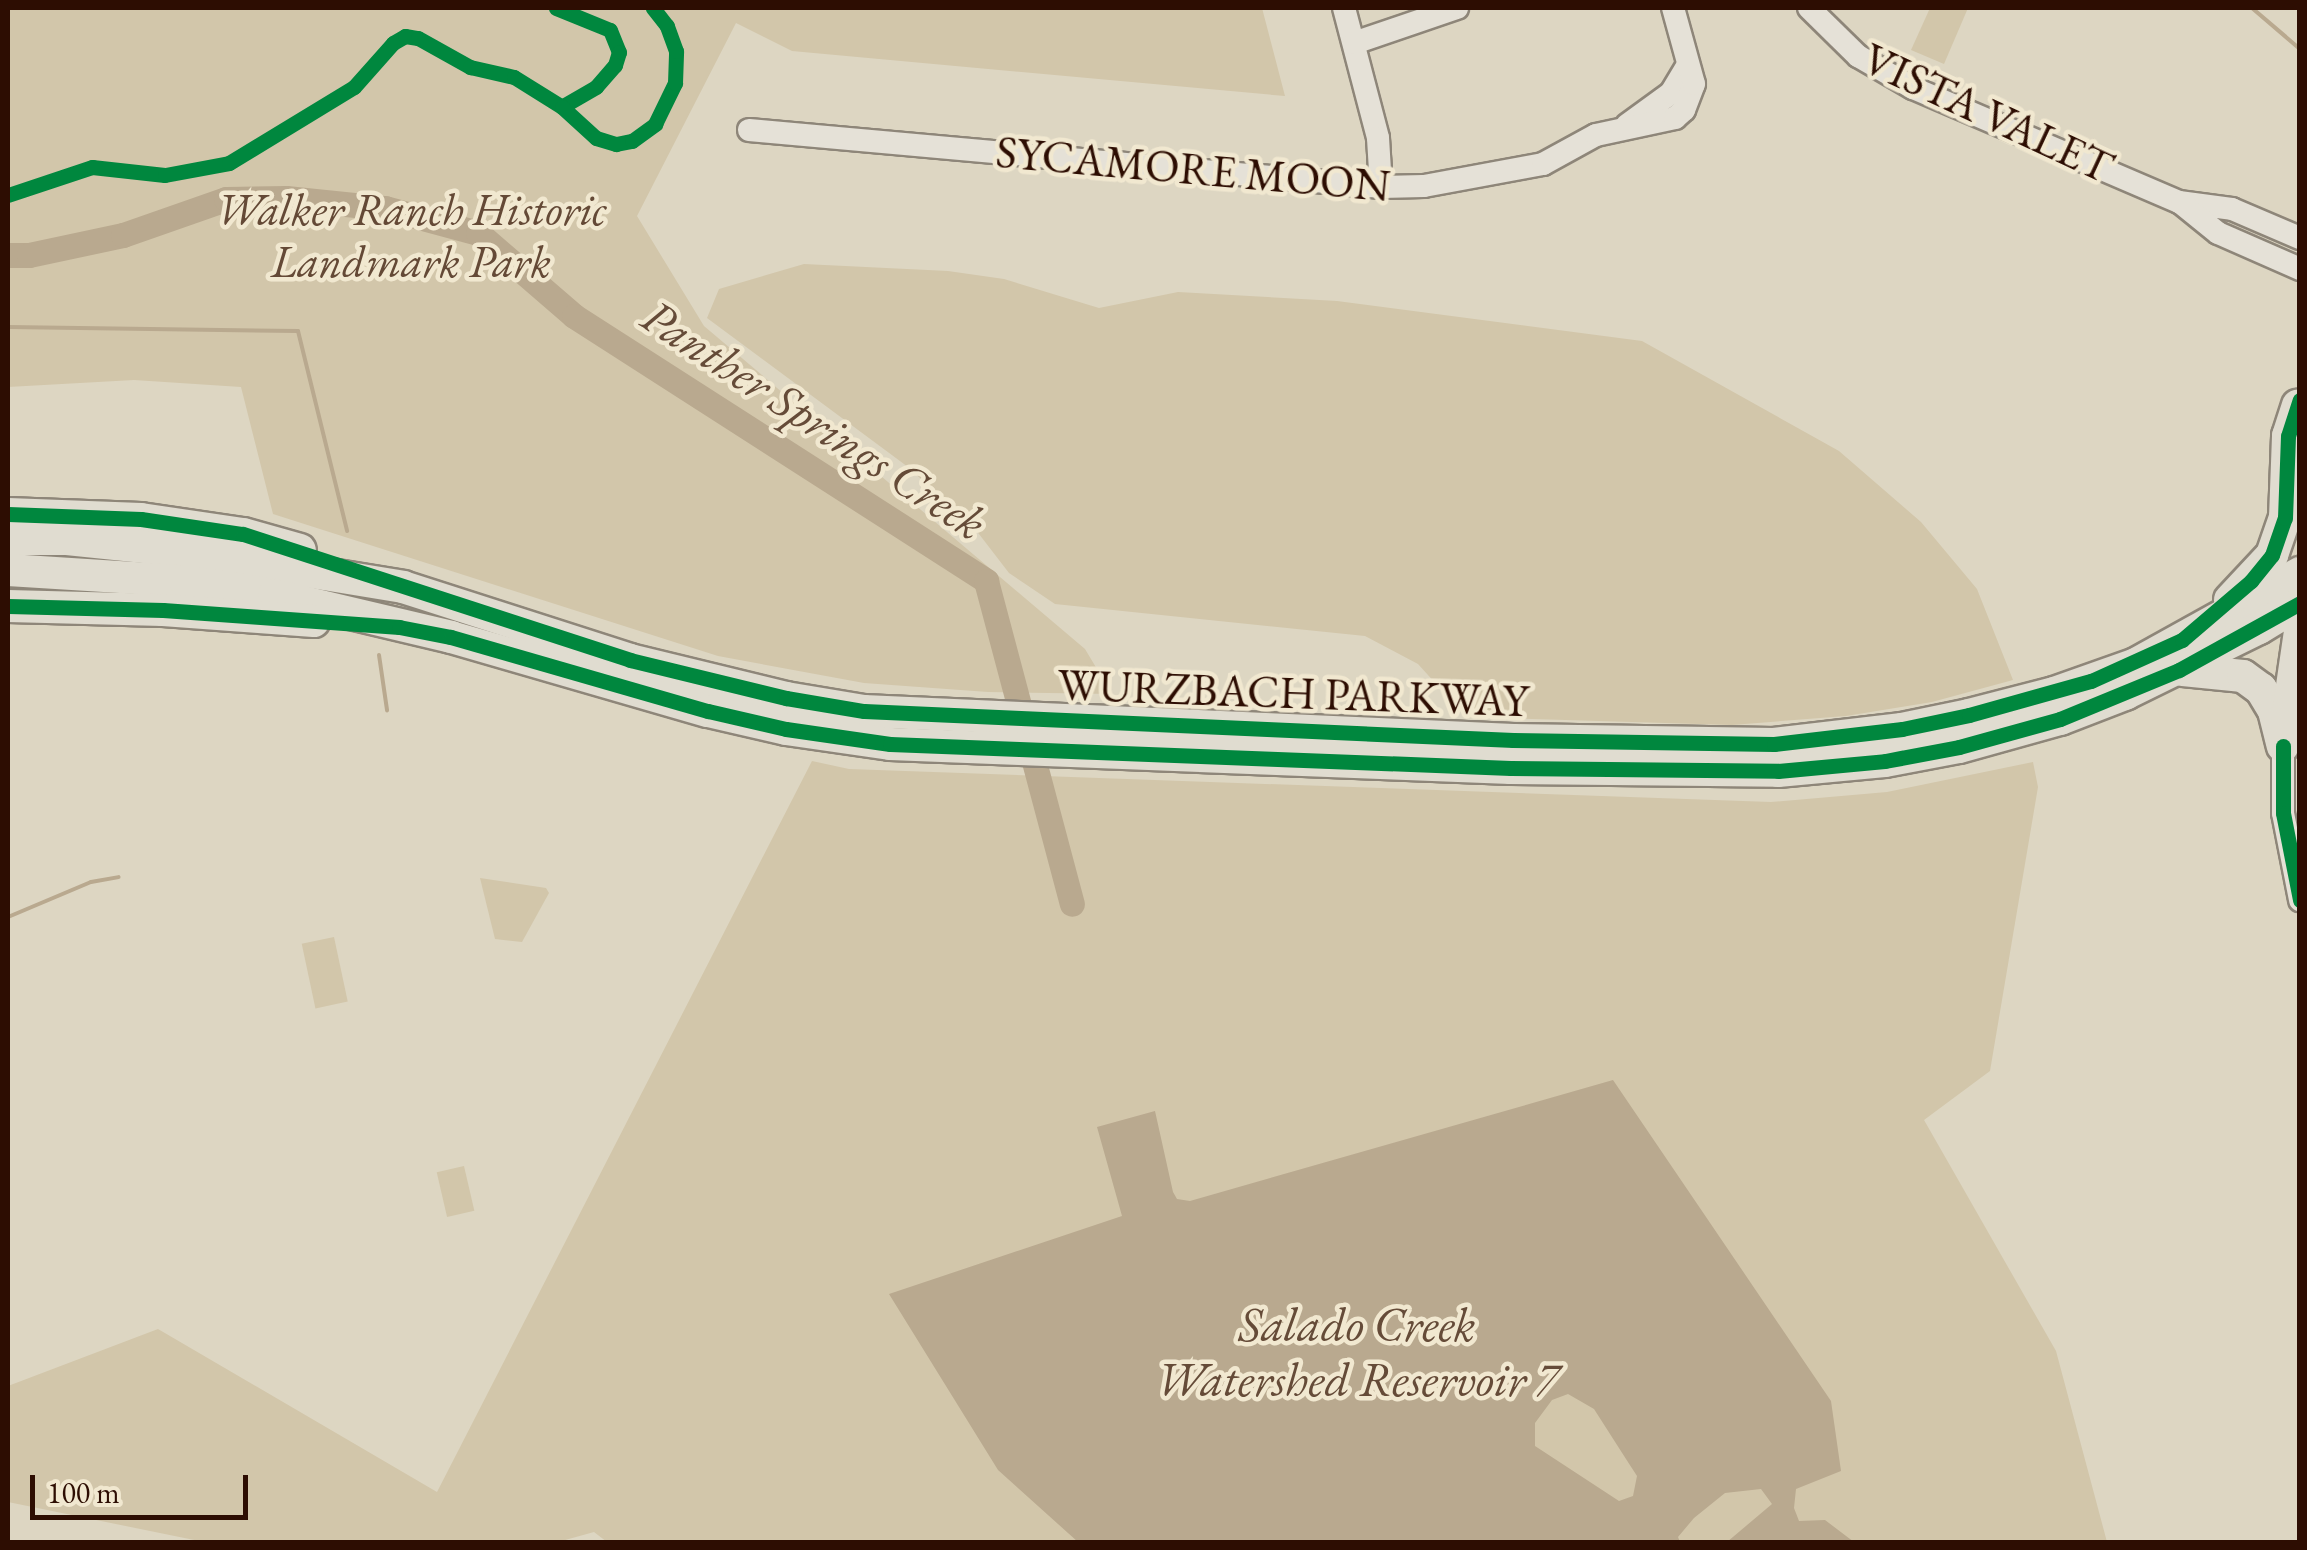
<!DOCTYPE html>
<html>
<head>
<meta charset="utf-8">
<style>
	body { margin:0 }
	#map { position:relative; width:2307px; height:1550px; overflow:hidden; background:#ddd6c2; font-family:"EB Garamond",serif }
	div>[style] { position:absolute }
	[style*='--x'] { left:calc(var(--x)*1px); top:calc(var(--y)*1px); width:calc(var(--w)*1px); rotate:calc(var(--a)*1deg) }
	.green>* { inset:0; background:#d2c6aa; transform-origin:0 0 }
	.water>* { inset:0; background:#b9a98f }
	.stream>* { height:4px; margin:-2px; padding:0 2px; transform-origin:2px; border-radius:2px; background:#b9a98f }
	.river>* { height:25px; margin:-12.5px; padding:0 12.5px; transform-origin:12.5px; border-radius:12.5px; background:#b9a98f }
	.roads { filter:drop-shadow(2px 0 #8e8679) drop-shadow(-2px 0 #8e8679) drop-shadow(0 2px #8e8679) drop-shadow(0 -2px #8e8679) }
	.minor>* { height:22px; margin:-11px; padding:0 11px; transform-origin:11px; border-radius:11px; background:#e5e1d7 }
	.highway>* { height:32px; margin:-16px; padding:0 16px; transform-origin:16px; border-radius:16px; background:#e0dcd0 }
	.cycleway>* { height:15px; margin:-7.5px; padding:0 7.5px; transform-origin:7.5px; border-radius:7.5px; background:#00873e }
	span { translate:-50% -50%; white-space:nowrap; text-align:center; line-height:1.15; -webkit-text-stroke:9px #f1e8d0; paint-order:stroke }
	.street-label { font-size:45px; color:#2d0d02 }
	.park-label { font-size:45px; color:#644936; font-style:italic }
	.water-label { font-size:48px; color:#654b38; font-style:italic }
	.frame { position:absolute; inset:0; border:10px solid #2d0d02; pointer-events:none }
	.scale { position:absolute; left:30px; top:1475px; width:218px; height:45px; box-sizing:border-box; border:5px solid #2d0d02; border-top:0; padding-left:12px; font-size:30px; line-height:35px; white-space:nowrap; color:#2d0d02; -webkit-text-stroke:8px #f1e8d0; paint-order:stroke }
</style>
</head>
<body>
<div id="map">
	<div class="green">
		<div style="clip-path:polygon(8px 8px,1262px 8px,1285px 96px,792px 51px,736px 23px,637px 216px,704px 326px,1085px 649px,1112px 694px,988px 692px,864px 683px,718px 656px,273px 514px,241px 387px,134px 380px,8px 387px)"></div>
		<div style="clip-path:polygon(1930px 8px,1968px 8px,1944px 64px,1911px 50px)"></div>
		<div style="clip-path:polygon(804px 264px,948px 271px,1004px 279px,1099px 308px,1178px 292px,1337px 301px,1642px 341px,1839px 451px,1921px 522px,1977px 589px,2013px 680px,1932px 702px,1846px 716px,1732px 725px,1466px 717px,1418px 664px,1365px 636px,1055px 604px,1009px 573px,969px 521px,904px 464px,707px 318px,719px 289px)"></div>
		<div style="clip-path:polygon(812px 761px,849px 769px,1771px 802px,1887px 792px,2033px 762px,2038px 787px,1990px 1071px,1924px 1120px,2056px 1351px,2107px 1542px,607px 1542px,594px 1532px,558px 1542px,204px 1542px,8px 1502px,8px 1386px,158px 1329px,437px 1492px)"></div>
		<div style="clip-path:polygon(480px 878px,546px 888px,549px 893px,522px 942px,495px 939px)"></div>
		<div style="left:334px;top:937px;width:66px;height:33px;rotate:78deg"></div>
		<div style="left:464px;top:1166px;width:46px;height:28px;rotate:77deg"></div>
	</div>
	<div class="water">
		<div style="clip-path:polygon(evenodd,1613px 1080px,1831px 1401px,1841px 1471px,1796px 1489px,1794px 1508px,1799px 1521px,1825px 1520px,1854px 1542px,1727px 1542px,1772px 1504px,1761px 1489px,1725px 1493px,1694px 1518px,1678px 1537px,1680px 1542px,1078px 1542px,998px 1470px,889px 1294px,1122px 1216px,1097px 1127px,1155px 1111px,1173px 1192px,1177px 1199px,1190px 1201px,1613px 1080px,1568px 1394px,1594px 1409px,1626px 1459px,1637px 1476px,1633px 1496px,1619px 1501px,1535px 1446px,1535px 1423px,1552px 1400px,1568px 1394px)"></div>
	</div>
	<div class="stream">
		<div style="--x:2252;--y:8;--w:63;--a:40.5"></div>
		<div style="--x:8;--y:327;--w:290;--a:0.8"></div>
		<div style="--x:298;--y:331;--w:206;--a:76.2"></div>
		<div style="--x:379;--y:655;--w:56;--a:81.7"></div>
		<div style="--x:8;--y:917;--w:90;--a:-22.9"></div>
		<div style="--x:91;--y:882;--w:28;--a:-10"></div>
	</div>
	<div class="river">
		<div style="--x:8;--y:255;--w:21;--a:0"></div>
		<div style="--x:29;--y:255;--w:96;--a:-12"></div>
		<div style="--x:123;--y:235;--w:109;--a:-19.3"></div>
		<div style="--x:226;--y:199;--w:60;--a:-1"></div>
		<div style="--x:286;--y:198;--w:100;--a:5.8"></div>
		<div style="--x:385;--y:208;--w:96;--a:15"></div>
		<div style="--x:478;--y:233;--w:127;--a:40.8"></div>
		<div style="--x:574;--y:316;--w:490;--a:32.7"></div>
		<div style="--x:986;--y:581;--w:334;--a:75.1"></div>
	</div>
	<div class="roads">
		<div class="minor">
			<div style="--x:1344;--y:8;--w:134;--a:75.3"></div>
			<div style="--x:1378;--y:138;--w:49;--a:86.5"></div>
			<div style="--x:1809;--y:8;--w:69;--a:44.4"></div>
			<div style="--x:1858;--y:56;--w:64;--a:30.2"></div>
			<div style="--x:1913;--y:88;--w:289;--a:23.2"></div>
			<div style="--x:2179;--y:202;--w:53;--a:7.5"></div>
			<div style="--x:2232;--y:209;--w:74;--a:23.1"></div>
			<div style="--x:1354;--y:43;--w:109;--a:-18.8"></div>
			<div style="--x:1627;--y:125;--w:54;--a:-36"></div>
			<div style="--x:1671;--y:93;--w:33;--a:-59"></div>
			<div style="--x:749;--y:130;--w:635;--a:5.15"></div>
			<div style="--x:1381;--y:187;--w:43;--a:-1.3"></div>
			<div style="--x:1424;--y:186;--w:121;--a:-10.5"></div>
			<div style="--x:1543;--y:164;--w:60;--a:-28.7"></div>
			<div style="--x:1596;--y:135;--w:81;--a:-12.1"></div>
			<div style="--x:1675;--y:118;--w:12;--a:-42"></div>
			<div style="--x:1684;--y:110;--w:28;--a:-69"></div>
			<div style="--x:1694;--y:84;--w:79;--a:-105.4"></div>
			<div style="--x:2182;--y:204;--w:46;--a:38.9"></div>
			<div style="--x:2218;--y:233;--w:90;--a:23.7"></div>
			<div style="--x:2283;--y:746;--w:67;--a:90"></div>
			<div style="--x:2283;--y:813;--w:89;--a:78.9"></div>
		</div>
		<div class="highway">
			<div style="--x:8;--y:514;--w:133;--a:2.2"></div>
			<div style="--x:141;--y:519;--w:103;--a:8.4"></div>
			<div style="--x:243;--y:534;--w:59;--a:15.7"></div>
			<div style="--x:8;--y:539;--w:59;--a:0"></div>
			<div style="--x:67;--y:539;--w:124;--a:6"></div>
			<div style="--x:190;--y:552;--w:216;--a:9.3"></div>
			<div style="--x:403;--y:587;--w:238;--a:17.8"></div>
			<div style="--x:630;--y:660;--w:161;--a:13.7"></div>
			<div style="--x:786;--y:698;--w:79;--a:9.5"></div>
			<div style="--x:864;--y:711;--w:650;--a:2.56"></div>
			<div style="--x:1513;--y:740;--w:261;--a:0.9"></div>
			<div style="--x:1774;--y:744;--w:129;--a:-6.7"></div>
			<div style="--x:1902;--y:729;--w:68;--a:-11.8"></div>
			<div style="--x:1969;--y:715;--w:88;--a:-14.5"></div>
			<div style="--x:2054;--y:693;--w:87;--a:-19.5"></div>
			<div style="--x:2136;--y:664;--w:188;--a:-29"></div>
			<div style="--x:8;--y:570;--w:177;--a:3.6"></div>
			<div style="--x:185;--y:581;--w:90;--a:8.9"></div>
			<div style="--x:274;--y:595;--w:182;--a:13.3"></div>
			<div style="--x:451;--y:637;--w:267;--a:16.1"></div>
			<div style="--x:708;--y:711;--w:80;--a:13"></div>
			<div style="--x:786;--y:729;--w:105;--a:8.2"></div>
			<div style="--x:890;--y:744;--w:621;--a:2.21"></div>
			<div style="--x:1511;--y:768;--w:267;--a:0.6"></div>
			<div style="--x:1778;--y:771;--w:107;--a:-5.3"></div>
			<div style="--x:1885;--y:761;--w:75;--a:-10.7"></div>
			<div style="--x:1959;--y:747;--w:105;--a:-15.5"></div>
			<div style="--x:2060;--y:719;--w:70;--a:-21"></div>
			<div style="--x:2125;--y:694;--w:149;--a:-26.2"></div>
			<div style="--x:2259;--y:628;--w:48;--a:-31.4"></div>
			<div style="--x:2230;--y:600;--w:62;--a:-47"></div>
			<div style="--x:2272;--y:555;--w:39;--a:-71"></div>
			<div style="--x:2285;--y:518;--w:82;--a:-87.9"></div>
			<div style="--x:2288;--y:436;--w:32;--a:-72"></div>
			<div style="--x:8;--y:606;--w:155;--a:1.5"></div>
			<div style="--x:163;--y:610;--w:151;--a:4.2"></div>
			<div style="--x:2183;--y:670;--w:60;--a:5.7"></div>
			<div style="--x:2243;--y:676;--w:22;--a:36"></div>
			<div style="--x:2261;--y:689;--w:26;--a:59"></div>
			<div style="--x:2274;--y:711;--w:36;--a:76"></div>
			<div style="--x:2284;--y:741;--w:111;--a:-81.7"></div>
		</div>
	</div>
	<div class="cycleway">
		<div style="--x:556;--y:8;--w:58;--a:22.2"></div>
		<div style="--x:610;--y:30;--w:24;--a:68"></div>
		<div style="--x:619;--y:52;--w:14;--a:107"></div>
		<div style="--x:615;--y:65;--w:29;--a:131"></div>
		<div style="--x:596;--y:87;--w:39;--a:150"></div>
		<div style="--x:8;--y:195;--w:89;--a:-18.4"></div>
		<div style="--x:92;--y:167;--w:73;--a:6.3"></div>
		<div style="--x:165;--y:175;--w:65;--a:-10.6"></div>
		<div style="--x:229;--y:163;--w:146;--a:-31.3"></div>
		<div style="--x:354;--y:87;--w:59;--a:-48.4"></div>
		<div style="--x:393;--y:43;--w:14;--a:-30"></div>
		<div style="--x:405;--y:36;--w:13;--a:9"></div>
		<div style="--x:418;--y:38;--w:60;--a:29.1"></div>
		<div style="--x:470;--y:67;--w:45;--a:12.8"></div>
		<div style="--x:514;--y:77;--w:57;--a:32"></div>
		<div style="--x:562;--y:107;--w:46;--a:42.4"></div>
		<div style="--x:596;--y:138;--w:21;--a:17"></div>
		<div style="--x:616;--y:144;--w:16;--a:-11"></div>
		<div style="--x:632;--y:141;--w:29;--a:-36"></div>
		<div style="--x:655;--y:124;--w:46;--a:-64"></div>
		<div style="--x:675;--y:83;--w:32;--a:-88"></div>
		<div style="--x:676;--y:51;--w:27;--a:-110"></div>
		<div style="--x:667;--y:26;--w:23;--a:-128"></div>
		<div style="--x:8;--y:514;--w:133;--a:2.2"></div>
		<div style="--x:141;--y:519;--w:103;--a:8.4"></div>
		<div style="--x:243;--y:534;--w:407;--a:18"></div>
		<div style="--x:630;--y:660;--w:161;--a:13.7"></div>
		<div style="--x:786;--y:698;--w:79;--a:9.5"></div>
		<div style="--x:864;--y:711;--w:650;--a:2.56"></div>
		<div style="--x:1513;--y:740;--w:261;--a:0.9"></div>
		<div style="--x:1774;--y:744;--w:129;--a:-6.7"></div>
		<div style="--x:1902;--y:729;--w:68;--a:-11.8"></div>
		<div style="--x:1969;--y:715;--w:127;--a:-15.6"></div>
		<div style="--x:2091;--y:681;--w:100;--a:-24.3"></div>
		<div style="--x:2182;--y:640;--w:91;--a:-40.5"></div>
		<div style="--x:2251;--y:581;--w:33;--a:-51"></div>
		<div style="--x:2272;--y:555;--w:39;--a:-71"></div>
		<div style="--x:2285;--y:518;--w:82;--a:-87.9"></div>
		<div style="--x:2288;--y:436;--w:38;--a:-72"></div>
		<div style="--x:8;--y:606;--w:155;--a:1.5"></div>
		<div style="--x:163;--y:610;--w:237;--a:4.1"></div>
		<div style="--x:399;--y:627;--w:53;--a:10.9"></div>
		<div style="--x:451;--y:637;--w:267;--a:16.1"></div>
		<div style="--x:708;--y:711;--w:80;--a:13"></div>
		<div style="--x:786;--y:729;--w:105;--a:8.2"></div>
		<div style="--x:890;--y:744;--w:621;--a:2.21"></div>
		<div style="--x:1511;--y:768;--w:267;--a:0.6"></div>
		<div style="--x:1778;--y:771;--w:107;--a:-5.3"></div>
		<div style="--x:1885;--y:761;--w:75;--a:-10.7"></div>
		<div style="--x:1959;--y:747;--w:105;--a:-15.5"></div>
		<div style="--x:2060;--y:719;--w:129;--a:-22.4"></div>
		<div style="--x:2179;--y:670;--w:138;--a:-29"></div>
		<div style="--x:2283;--y:746;--w:67;--a:90"></div>
		<div style="--x:2283;--y:813;--w:89;--a:78.9"></div>
	</div>
	<div class="street-label">
		<span style="left:1988px;top:113px;rotate:25deg">VISTA VALET</span>
		<span style="left:1193px;top:169px;rotate:5deg">SYCAMORE MOON</span>
		<span style="left:1293px;top:693px;rotate:2deg">WURZBACH PARKWAY</span>
	</div>
	<div class="park-label">
		<span style="left:411px;top:236px">Walker Ranch Historic<br>Landmark Park</span>
	</div>
	<div class="water-label">
		<span style="left:814px;top:419px;rotate:33deg">Panther Springs Creek</span>
		<span style="left:1357px;top:1352px">Salado Creek<br>Watershed Reservoir 7</span>
	</div>
	<div class="frame"></div>
	<div class="scale">100 m</div>
</div>
</body>
</html>
